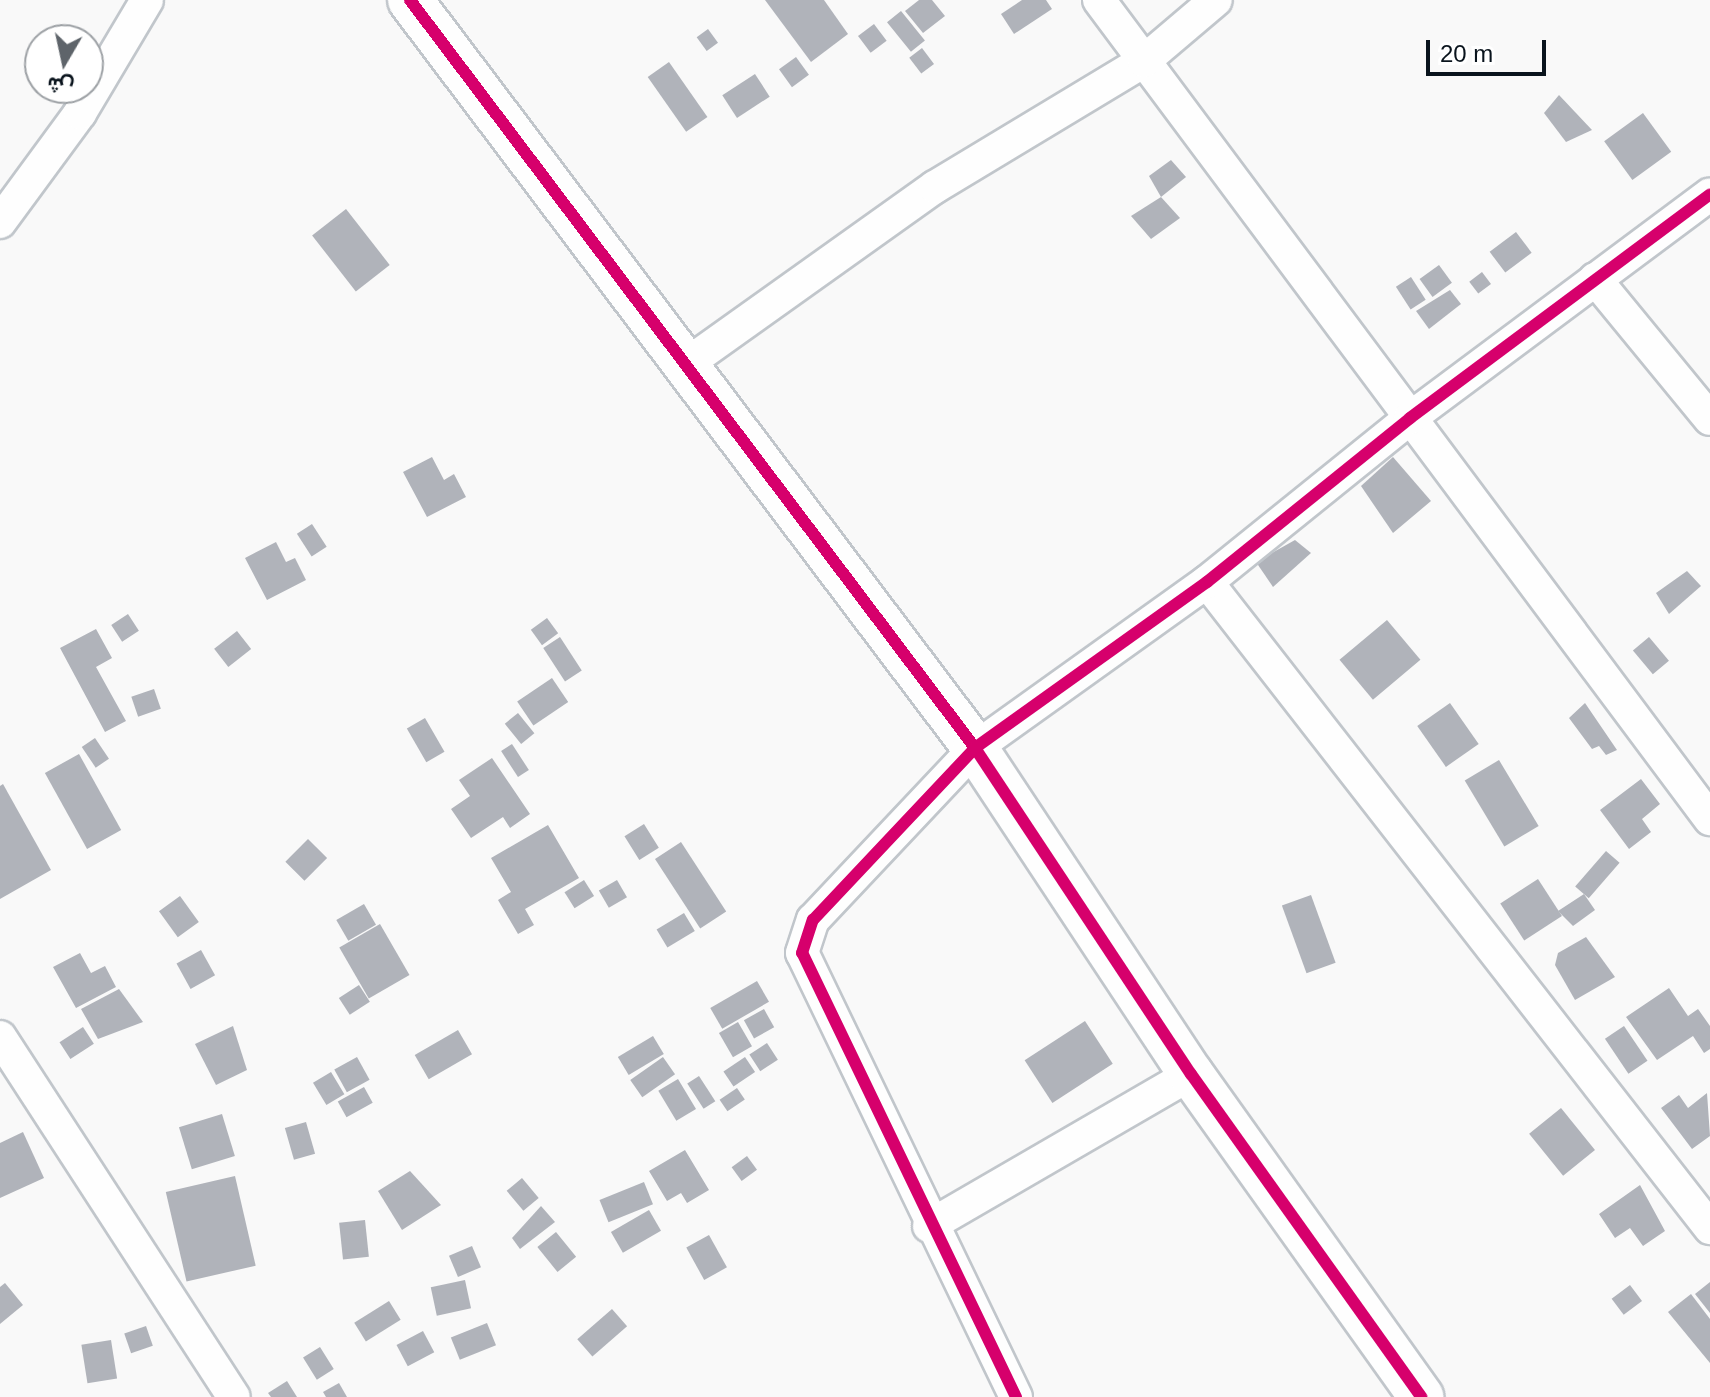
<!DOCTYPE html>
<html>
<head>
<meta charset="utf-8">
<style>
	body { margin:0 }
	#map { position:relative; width:1710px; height:1397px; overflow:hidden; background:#f9f9f9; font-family:Helvetica,Vazirmatn,sans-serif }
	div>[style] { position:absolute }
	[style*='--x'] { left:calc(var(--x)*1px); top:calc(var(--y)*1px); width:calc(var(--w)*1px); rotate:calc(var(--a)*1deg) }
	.building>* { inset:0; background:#b0b3ba; transform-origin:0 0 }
	.roads { filter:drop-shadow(2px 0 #c1c6cb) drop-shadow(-2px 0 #c1c6cb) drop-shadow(0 2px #c1c6cb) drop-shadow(0 -2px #c1c6cb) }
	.street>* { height:32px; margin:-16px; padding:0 16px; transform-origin:16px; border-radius:16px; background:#fefefe }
	.secondary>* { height:44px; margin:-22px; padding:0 22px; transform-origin:22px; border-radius:22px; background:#fefefe }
	.cycleway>* { height:12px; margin:-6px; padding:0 6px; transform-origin:6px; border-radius:6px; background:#d6006c }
	span { translate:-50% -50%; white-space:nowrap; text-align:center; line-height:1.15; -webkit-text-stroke:6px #fff; paint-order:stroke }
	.north { position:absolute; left:24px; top:24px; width:80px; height:80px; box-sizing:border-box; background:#fff; border:2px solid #9da1a5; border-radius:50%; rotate:189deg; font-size:22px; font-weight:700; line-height:32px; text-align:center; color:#0a141d }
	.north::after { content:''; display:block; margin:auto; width:28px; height:36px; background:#5e646a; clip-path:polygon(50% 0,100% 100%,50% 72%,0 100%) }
	.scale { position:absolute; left:1426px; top:40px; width:120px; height:36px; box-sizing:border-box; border:4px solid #0a141d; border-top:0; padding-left:10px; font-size:24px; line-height:28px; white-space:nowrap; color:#0a141d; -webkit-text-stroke:6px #fff; paint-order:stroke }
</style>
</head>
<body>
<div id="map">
	<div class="building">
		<div style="clip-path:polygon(765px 0,824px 0,848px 34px,811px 62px)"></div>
		<div style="clip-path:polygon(919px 0,932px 0,945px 16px,923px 33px,905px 11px)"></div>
		<div style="clip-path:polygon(1022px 0,1046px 0,1052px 9px,1014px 34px,1001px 14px)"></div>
		<div style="left:901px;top:11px;width:38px;height:18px;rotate:51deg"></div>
		<div style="left:874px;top:24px;width:21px;height:20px;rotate:53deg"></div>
		<div style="left:708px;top:29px;width:17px;height:14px;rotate:54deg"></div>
		<div style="left:922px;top:48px;width:20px;height:16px;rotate:53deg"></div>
		<div style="left:796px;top:57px;width:22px;height:21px;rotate:54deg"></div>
		<div style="left:669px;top:62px;width:67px;height:26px;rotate:55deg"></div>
		<div style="left:755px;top:74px;width:27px;height:39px;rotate:57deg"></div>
		<div style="clip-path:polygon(1559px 95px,1592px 130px,1566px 142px,1544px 113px)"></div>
		<div style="left:1643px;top:113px;width:48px;height:48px;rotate:54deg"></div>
		<div style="clip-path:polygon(1171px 160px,1186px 177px,1161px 197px,1149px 176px)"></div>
		<div style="clip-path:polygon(1161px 197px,1180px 218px,1151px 239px,1131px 216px)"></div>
		<div style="left:346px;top:209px;width:71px;height:43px;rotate:52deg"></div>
		<div style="left:1516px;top:232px;width:26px;height:33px;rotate:53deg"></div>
		<div style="left:1439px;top:265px;width:22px;height:24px;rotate:54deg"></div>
		<div style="left:1482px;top:272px;width:15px;height:16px;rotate:53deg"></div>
		<div style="left:1411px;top:277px;width:27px;height:18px;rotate:57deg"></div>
		<div style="clip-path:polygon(1450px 290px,1461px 304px,1429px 329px,1416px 311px)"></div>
		<div style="clip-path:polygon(432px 457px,444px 480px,454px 474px,466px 497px,427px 517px,403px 472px)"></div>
		<div style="clip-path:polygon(1393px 457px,1431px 501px,1393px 533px,1361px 486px)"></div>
		<div style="left:312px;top:524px;width:27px;height:18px;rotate:57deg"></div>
		<div style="clip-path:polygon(1295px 540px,1311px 553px,1273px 587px,1256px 562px)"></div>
		<div style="clip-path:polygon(276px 542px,286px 562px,295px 558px,306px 580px,267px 600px,245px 558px)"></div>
		<div style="clip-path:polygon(1687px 571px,1701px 586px,1669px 614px,1656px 593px)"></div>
		<div style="left:128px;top:614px;width:20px;height:20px;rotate:57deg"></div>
		<div style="left:547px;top:618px;width:19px;height:20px;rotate:54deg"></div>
		<div style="left:1387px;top:620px;width:52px;height:62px;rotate:50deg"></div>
		<div style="clip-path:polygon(96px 629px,112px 658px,96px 667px,126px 721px,105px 732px,60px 648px)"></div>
		<div style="left:237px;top:631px;width:23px;height:29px;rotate:52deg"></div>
		<div style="left:560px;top:637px;width:40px;height:20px;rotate:57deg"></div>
		<div style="left:1649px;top:637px;width:31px;height:21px;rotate:50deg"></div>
		<div style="left:552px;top:678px;width:29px;height:42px;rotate:56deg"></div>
		<div style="left:154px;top:689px;width:21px;height:24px;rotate:71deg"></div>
		<div style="left:1450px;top:703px;width:50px;height:40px;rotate:55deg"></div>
		<div style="clip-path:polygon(1585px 703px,1617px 750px,1606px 755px,1599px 746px,1592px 749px,1569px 718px)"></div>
		<div style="left:518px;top:713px;width:26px;height:17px;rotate:51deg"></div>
		<div style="left:425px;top:718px;width:39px;height:21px;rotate:60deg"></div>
		<div style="left:95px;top:738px;width:25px;height:16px;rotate:56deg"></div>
		<div style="left:512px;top:744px;width:31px;height:13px;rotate:57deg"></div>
		<div style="left:79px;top:754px;width:87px;height:39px;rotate:61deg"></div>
		<div style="clip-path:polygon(492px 758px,530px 814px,510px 828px,503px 817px,471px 838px,451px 809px,470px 796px,459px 780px)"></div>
		<div style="left:1499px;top:760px;width:77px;height:40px;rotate:59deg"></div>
		<div style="clip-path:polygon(1641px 779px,1660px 804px,1642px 819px,1651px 832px,1629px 849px,1600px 810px)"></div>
		<div style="clip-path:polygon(3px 784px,51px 870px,0 899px,0 786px)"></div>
		<div style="left:644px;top:824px;width:28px;height:23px;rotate:58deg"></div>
		<div style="clip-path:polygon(548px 825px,579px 878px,525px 909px,534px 925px,518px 934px,498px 900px,511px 892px,491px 858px)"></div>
		<div style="left:308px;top:839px;width:27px;height:32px;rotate:45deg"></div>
		<div style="left:681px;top:842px;width:83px;height:31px;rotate:57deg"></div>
		<div style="left:1606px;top:851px;width:18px;height:47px;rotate:41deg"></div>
		<div style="left:1538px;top:879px;width:44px;height:45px;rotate:57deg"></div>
		<div style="left:584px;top:880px;width:19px;height:23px;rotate:58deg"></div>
		<div style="left:617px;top:880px;width:20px;height:21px;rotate:60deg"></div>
		<div style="clip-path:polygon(1584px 894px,1595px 910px,1573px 926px,1558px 911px)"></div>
		<div style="left:1311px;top:895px;width:72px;height:31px;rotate:70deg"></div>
		<div style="left:180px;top:896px;width:32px;height:26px;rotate:54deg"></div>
		<div style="left:364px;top:904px;width:24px;height:32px;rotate:60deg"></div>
		<div style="left:684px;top:913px;width:21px;height:32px;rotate:59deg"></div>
		<div style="left:380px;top:924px;width:59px;height:47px;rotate:60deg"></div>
		<div style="clip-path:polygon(1586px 937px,1615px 977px,1575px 1000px,1555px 965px,1558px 953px)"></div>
		<div style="left:201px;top:950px;width:29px;height:28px;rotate:61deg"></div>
		<div style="clip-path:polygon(80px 953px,91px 973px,105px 966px,116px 987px,76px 1008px,53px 967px)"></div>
		<div style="left:757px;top:981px;width:24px;height:54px;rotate:60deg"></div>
		<div style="left:359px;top:985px;width:20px;height:24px;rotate:57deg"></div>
		<div style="clip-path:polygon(1669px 988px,1688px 1016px,1698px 1009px,1710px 1026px,1710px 1049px,1704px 1053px,1693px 1036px,1657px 1060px,1626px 1017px)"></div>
		<div style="clip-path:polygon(119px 989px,143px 1022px,98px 1039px,81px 1009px)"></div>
		<div style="left:764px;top:1009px;width:21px;height:23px;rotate:61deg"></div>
		<div style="left:1085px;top:1021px;width:51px;height:72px;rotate:57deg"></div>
		<div style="left:738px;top:1022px;width:28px;height:22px;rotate:60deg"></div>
		<div style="clip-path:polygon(233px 1026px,247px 1070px,216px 1085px,195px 1044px)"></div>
		<div style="left:1624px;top:1026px;width:42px;height:23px;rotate:56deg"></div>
		<div style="left:83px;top:1027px;width:20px;height:28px;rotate:57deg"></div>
		<div style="left:458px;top:1030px;width:28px;height:50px;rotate:60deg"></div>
		<div style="left:653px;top:1036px;width:21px;height:41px;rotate:59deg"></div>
		<div style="left:767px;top:1043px;width:20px;height:21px;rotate:57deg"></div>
		<div style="left:357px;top:1057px;width:26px;height:26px;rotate:61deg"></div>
		<div style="left:663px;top:1057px;width:21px;height:40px;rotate:55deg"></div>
		<div style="left:745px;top:1057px;width:18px;height:26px;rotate:56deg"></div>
		<div style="left:331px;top:1072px;width:26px;height:21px;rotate:59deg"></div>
		<div style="left:699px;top:1076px;width:30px;height:14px;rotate:57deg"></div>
		<div style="left:678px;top:1079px;width:35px;height:23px;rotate:59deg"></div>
		<div style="left:364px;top:1087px;width:18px;height:30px;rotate:61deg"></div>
		<div style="left:737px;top:1088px;width:14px;height:21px;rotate:56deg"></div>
		<div style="clip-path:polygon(1707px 1093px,1710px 1136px,1692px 1149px,1661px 1108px,1679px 1095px,1688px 1108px)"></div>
		<div style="left:1561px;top:1108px;width:54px;height:41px;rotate:51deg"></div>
		<div style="left:222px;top:1114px;width:44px;height:45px;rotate:73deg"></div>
		<div style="left:306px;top:1122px;width:33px;height:22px;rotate:74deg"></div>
		<div style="clip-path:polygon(23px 1132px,44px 1178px,0 1198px,0 1143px)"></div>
		<div style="clip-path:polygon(685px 1150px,709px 1190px,687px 1203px,681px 1193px,667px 1201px,649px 1171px)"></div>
		<div style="left:747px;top:1156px;width:17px;height:19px;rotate:54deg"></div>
		<div style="clip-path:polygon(410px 1171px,441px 1205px,402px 1230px,378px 1191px)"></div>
		<div style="left:235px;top:1176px;width:92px;height:71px;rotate:77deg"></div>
		<div style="left:522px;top:1178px;width:26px;height:20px;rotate:50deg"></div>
		<div style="left:644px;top:1182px;width:24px;height:48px;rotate:68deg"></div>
		<div style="clip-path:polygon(1640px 1185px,1665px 1231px,1643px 1246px,1630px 1228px,1615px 1238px,1599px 1214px)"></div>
		<div style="clip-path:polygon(541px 1206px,555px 1222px,520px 1249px,512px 1238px)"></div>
		<div style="left:649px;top:1210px;width:24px;height:44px;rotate:60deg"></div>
		<div style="left:365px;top:1220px;width:37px;height:26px;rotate:84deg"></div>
		<div style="left:556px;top:1232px;width:32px;height:24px;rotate:51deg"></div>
		<div style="left:709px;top:1235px;width:37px;height:26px;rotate:61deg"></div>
		<div style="left:472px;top:1246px;width:23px;height:25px;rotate:67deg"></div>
		<div style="left:465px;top:1280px;width:29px;height:35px;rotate:78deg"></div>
		<div style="clip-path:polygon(1710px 1282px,1710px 1313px,1695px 1294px)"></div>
		<div style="clip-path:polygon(5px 1283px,23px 1305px,0 1324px,0 1287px)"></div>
		<div style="left:1630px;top:1285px;width:20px;height:23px;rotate:53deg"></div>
		<div style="clip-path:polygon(1691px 1294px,1710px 1319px,1710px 1363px,1668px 1312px)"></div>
		<div style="left:389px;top:1301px;width:22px;height:41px;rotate:58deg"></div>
		<div style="left:612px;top:1309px;width:23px;height:46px;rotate:49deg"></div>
		<div style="left:487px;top:1323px;width:24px;height:39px;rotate:68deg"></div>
		<div style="left:146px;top:1326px;width:21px;height:23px;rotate:71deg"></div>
		<div style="left:423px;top:1331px;width:24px;height:30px;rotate:62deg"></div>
		<div style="left:111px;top:1340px;width:39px;height:30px;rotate:81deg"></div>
		<div style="left:320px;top:1347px;width:26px;height:20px;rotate:58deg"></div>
		<div style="clip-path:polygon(287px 1381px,297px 1397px,271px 1397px,268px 1393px)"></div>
		<div style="clip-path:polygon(339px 1383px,347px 1397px,326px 1397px,323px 1392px)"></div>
	</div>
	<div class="roads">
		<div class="street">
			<div style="--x:1099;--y:0;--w:1022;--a:53.28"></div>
			<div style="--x:0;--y:222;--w:135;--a:-53.7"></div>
			<div style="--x:80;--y:113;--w:131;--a:-59.3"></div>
			<div style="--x:1595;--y:279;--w:181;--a:50.6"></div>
			<div style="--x:688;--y:363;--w:303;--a:-35.5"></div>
			<div style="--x:935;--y:187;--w:244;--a:-31.1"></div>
			<div style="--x:1144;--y:61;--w:94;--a:-40.3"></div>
			<div style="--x:1207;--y:582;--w:819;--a:52.09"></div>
			<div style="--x:0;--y:1037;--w:429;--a:57"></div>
			<div style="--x:929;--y:1226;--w:303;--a:-30.1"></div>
			<div style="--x:1016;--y:1397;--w:493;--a:-115.7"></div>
			<div style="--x:802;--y:953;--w:35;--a:-72"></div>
			<div style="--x:813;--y:920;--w:236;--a:-46.7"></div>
			<div style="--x:975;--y:748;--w:285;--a:-35.6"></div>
			<div style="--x:1207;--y:582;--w:261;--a:-38.9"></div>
			<div style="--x:1410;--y:418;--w:374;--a:-36.7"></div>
		</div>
		<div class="secondary">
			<div style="--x:410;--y:0;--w:937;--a:52.93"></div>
			<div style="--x:975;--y:748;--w:391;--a:56.5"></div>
			<div style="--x:1191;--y:1074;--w:397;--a:54.5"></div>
		</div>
	</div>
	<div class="cycleway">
		<div style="--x:410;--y:0;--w:937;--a:52.93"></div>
		<div style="--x:975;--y:748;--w:391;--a:56.5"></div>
		<div style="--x:1191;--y:1074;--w:397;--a:54.5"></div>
		<div style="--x:1016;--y:1397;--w:493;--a:-115.7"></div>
		<div style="--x:802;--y:953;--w:35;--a:-72"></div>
		<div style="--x:813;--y:920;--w:236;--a:-46.7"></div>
		<div style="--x:975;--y:748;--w:285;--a:-35.6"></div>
		<div style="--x:1207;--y:582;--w:261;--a:-38.9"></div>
		<div style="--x:1410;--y:418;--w:374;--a:-36.7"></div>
	</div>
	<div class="north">ش</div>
	<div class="scale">20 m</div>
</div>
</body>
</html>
